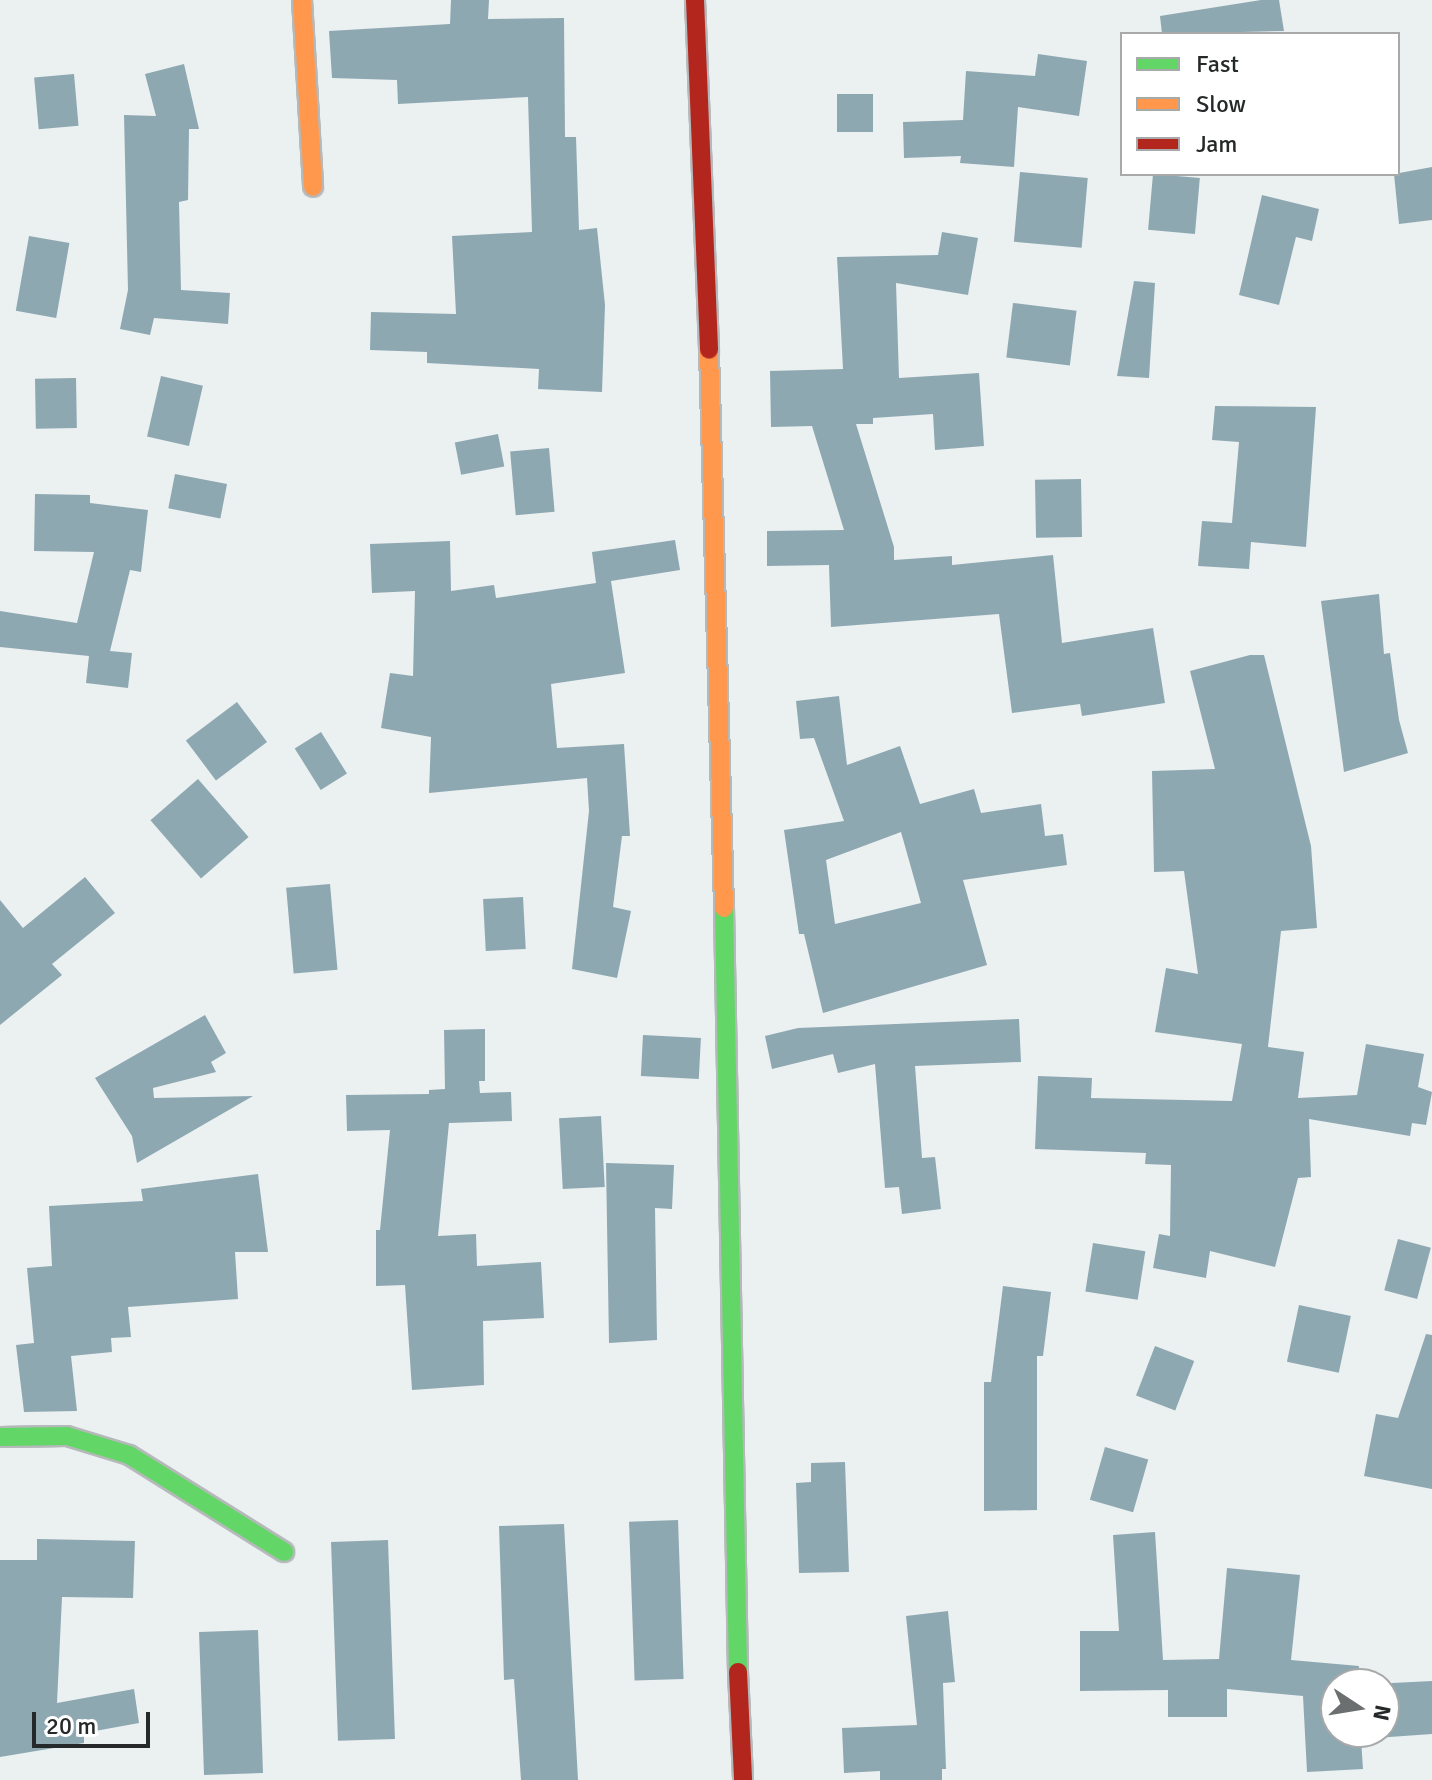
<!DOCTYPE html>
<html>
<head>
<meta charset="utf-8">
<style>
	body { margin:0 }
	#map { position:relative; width:1432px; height:1780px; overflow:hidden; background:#ebf0f1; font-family:Signika,sans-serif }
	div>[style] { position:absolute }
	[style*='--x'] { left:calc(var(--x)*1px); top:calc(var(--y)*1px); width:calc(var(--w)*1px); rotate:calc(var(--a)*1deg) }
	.building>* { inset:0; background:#8ea8b2; transform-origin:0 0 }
	.roads { filter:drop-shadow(2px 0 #b6b9ba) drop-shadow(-2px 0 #b6b9ba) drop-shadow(0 2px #b6b9ba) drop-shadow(0 -2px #b6b9ba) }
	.fast>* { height:18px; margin:-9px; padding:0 9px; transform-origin:9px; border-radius:9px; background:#63d668 }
	.slow>* { height:18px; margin:-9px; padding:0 9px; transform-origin:9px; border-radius:9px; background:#ff974d }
	.jam>* { height:18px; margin:-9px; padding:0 9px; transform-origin:9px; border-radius:9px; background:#b3261e }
	span { translate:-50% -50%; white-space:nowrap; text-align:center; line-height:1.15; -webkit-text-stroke:7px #fff; paint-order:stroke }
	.legend { position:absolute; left:1120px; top:32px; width:280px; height:144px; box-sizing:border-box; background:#fff; border:2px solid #a8a9a9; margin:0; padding:10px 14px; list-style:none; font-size:24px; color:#262929 }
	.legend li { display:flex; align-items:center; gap:16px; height:40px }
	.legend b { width:40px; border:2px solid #a8a9a9 }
	.north { position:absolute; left:1320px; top:1668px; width:80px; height:80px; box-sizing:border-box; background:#fff; border:2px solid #a8a9a9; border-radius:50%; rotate:102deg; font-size:22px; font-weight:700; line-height:32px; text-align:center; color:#262929 }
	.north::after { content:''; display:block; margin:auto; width:28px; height:36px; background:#6b6f6f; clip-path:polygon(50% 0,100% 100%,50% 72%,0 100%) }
	.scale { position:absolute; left:32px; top:1712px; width:118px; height:36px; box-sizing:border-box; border:4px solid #262929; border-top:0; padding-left:10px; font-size:24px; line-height:28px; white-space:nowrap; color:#262929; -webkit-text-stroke:6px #fff; paint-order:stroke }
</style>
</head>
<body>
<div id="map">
	<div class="building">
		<div style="clip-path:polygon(451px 0,489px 0,488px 19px,564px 18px,565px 137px,576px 137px,579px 230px,597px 228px,605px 305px,602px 392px,538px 389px,539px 369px,427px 363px,427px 352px,370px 350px,371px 312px,456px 314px,452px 236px,532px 232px,528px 97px,398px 104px,397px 80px,332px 78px,329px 31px,450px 24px)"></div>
		<div style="clip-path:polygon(1261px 0,1279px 0,1284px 31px,1162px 34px,1160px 16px)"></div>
		<div style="clip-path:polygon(1038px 54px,1087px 61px,1079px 116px,1018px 107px,1014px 167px,960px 163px,961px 156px,904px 158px,903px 122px,963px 120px,966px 71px,1035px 76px)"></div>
		<div style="clip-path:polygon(184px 64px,199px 129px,189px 129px,188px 200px,179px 202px,181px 290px,230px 293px,228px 324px,154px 318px,150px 335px,120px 329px,128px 290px,124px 115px,156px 116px,145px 74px)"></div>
		<div style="left:74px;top:74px;width:52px;height:40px;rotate:85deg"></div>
		<div style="left:837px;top:94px;width:36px;height:38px"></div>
		<div style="clip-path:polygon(1432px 167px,1432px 220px,1399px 224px,1394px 174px)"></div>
		<div style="left:1020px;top:172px;width:68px;height:70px;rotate:5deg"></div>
		<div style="left:1153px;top:174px;width:47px;height:56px;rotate:5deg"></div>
		<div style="clip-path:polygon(1262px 195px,1319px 209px,1312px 241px,1296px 237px,1279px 305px,1239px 295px)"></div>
		<div style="clip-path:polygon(942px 232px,978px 238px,968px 295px,896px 283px,899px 378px,979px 373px,984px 446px,935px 450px,933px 414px,873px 418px,873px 424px,856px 424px,894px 547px,894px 560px,952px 556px,952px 565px,1053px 555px,1062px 643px,1153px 628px,1165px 703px,1082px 716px,1080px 704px,1012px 713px,999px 614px,831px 627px,829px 565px,767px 566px,767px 531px,844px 530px,812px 426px,771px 427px,770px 371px,843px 369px,837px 257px,938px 255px)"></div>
		<div style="left:29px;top:236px;width:41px;height:76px;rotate:10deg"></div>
		<div style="clip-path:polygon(1134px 281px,1155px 283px,1149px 378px,1117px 376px)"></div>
		<div style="left:1013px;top:303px;width:64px;height:55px;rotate:7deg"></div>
		<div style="left:161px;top:376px;width:43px;height:62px;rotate:13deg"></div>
		<div style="left:76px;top:378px;width:50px;height:41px;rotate:89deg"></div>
		<div style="clip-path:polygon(1215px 406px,1316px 407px,1306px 547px,1251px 542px,1249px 569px,1198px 566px,1202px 521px,1232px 523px,1239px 442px,1212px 440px)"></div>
		<div style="left:498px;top:434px;width:33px;height:44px;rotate:79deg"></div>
		<div style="left:549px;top:448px;width:64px;height:39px;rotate:85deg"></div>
		<div style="left:175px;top:474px;width:53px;height:35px;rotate:11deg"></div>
		<div style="left:1081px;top:479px;width:58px;height:46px;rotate:89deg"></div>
		<div style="clip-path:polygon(35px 494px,90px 495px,90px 503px,148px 510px,141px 572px,130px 570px,110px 651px,132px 653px,128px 688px,86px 683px,89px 656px,0 647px,0 611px,77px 623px,94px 552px,34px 551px)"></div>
		<div style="clip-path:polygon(675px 540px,680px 570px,611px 581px,625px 673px,551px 684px,557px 748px,624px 744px,630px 836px,622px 836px,613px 907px,631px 911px,617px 978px,572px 969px,589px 811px,587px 778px,429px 793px,431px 737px,381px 728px,390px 673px,413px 676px,415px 591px,372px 593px,370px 544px,450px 541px,451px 591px,494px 585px,496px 598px,596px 583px,592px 552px)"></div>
		<div style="clip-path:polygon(1379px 594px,1384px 654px,1390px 653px,1399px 720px,1408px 753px,1344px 772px,1321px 601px)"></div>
		<div style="clip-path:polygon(1250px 655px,1264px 655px,1311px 846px,1317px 928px,1281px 931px,1268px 1047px,1304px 1052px,1298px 1098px,1357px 1095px,1366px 1044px,1424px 1054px,1418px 1087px,1432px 1092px,1426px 1125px,1412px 1123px,1410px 1136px,1309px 1119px,1311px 1177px,1298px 1178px,1275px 1267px,1210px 1251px,1206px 1278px,1153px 1268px,1159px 1234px,1170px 1236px,1171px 1165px,1145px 1164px,1146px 1153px,1035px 1149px,1038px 1076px,1092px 1078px,1091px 1098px,1232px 1101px,1242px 1044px,1155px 1032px,1166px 968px,1198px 974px,1184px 871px,1154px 872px,1152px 771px,1215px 769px,1190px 671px)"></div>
		<div style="clip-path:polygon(evenodd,839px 696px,847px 765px,900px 746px,920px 804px,974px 789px,981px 813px,1041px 804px,1045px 836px,1063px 834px,1067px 865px,963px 880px,987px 965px,823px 1013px,804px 934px,799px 934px,784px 830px,844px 821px,814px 738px,800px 739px,796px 701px,839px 696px,901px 832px,921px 903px,835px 924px,826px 860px,901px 832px)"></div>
		<div style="left:237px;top:702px;width:50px;height:64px;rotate:53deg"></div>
		<div style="left:321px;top:732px;width:49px;height:31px;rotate:58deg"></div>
		<div style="left:198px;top:779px;width:77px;height:63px;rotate:49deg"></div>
		<div style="clip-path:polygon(85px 877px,115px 913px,52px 964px,62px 975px,0 1025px,0 900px,23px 928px)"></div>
		<div style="left:330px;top:884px;width:86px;height:44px;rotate:85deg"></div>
		<div style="left:523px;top:897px;width:52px;height:40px;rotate:87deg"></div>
		<div style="clip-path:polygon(205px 1015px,226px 1053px,211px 1062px,216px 1072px,153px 1088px,154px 1098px,253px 1096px,137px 1163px,132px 1136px,95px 1078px)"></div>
		<div style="clip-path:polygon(1019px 1019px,1021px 1062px,915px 1066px,922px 1158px,935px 1157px,941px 1209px,902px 1214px,899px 1187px,885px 1188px,875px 1064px,838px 1073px,833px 1054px,772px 1069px,765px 1036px,798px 1028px)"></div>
		<div style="clip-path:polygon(485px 1029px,485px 1081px,479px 1081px,480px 1093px,511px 1092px,512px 1121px,449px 1123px,438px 1236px,476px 1234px,477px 1266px,541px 1262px,544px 1318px,483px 1321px,484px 1385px,412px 1390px,405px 1285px,376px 1286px,376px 1230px,380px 1230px,390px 1130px,347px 1131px,346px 1095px,429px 1094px,429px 1090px,445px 1089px,444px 1030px)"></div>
		<div style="left:643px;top:1035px;width:58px;height:41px;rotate:3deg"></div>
		<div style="left:601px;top:1116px;width:71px;height:42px;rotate:87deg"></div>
		<div style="clip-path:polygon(606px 1163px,674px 1165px,672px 1209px,655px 1208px,657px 1340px,609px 1343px)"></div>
		<div style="clip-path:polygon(258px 1174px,268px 1252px,235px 1252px,238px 1299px,128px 1307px,131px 1337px,111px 1338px,112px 1352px,71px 1356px,77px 1411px,24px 1412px,16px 1345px,34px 1343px,27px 1268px,52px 1266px,49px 1206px,143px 1201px,141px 1189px)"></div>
		<div style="left:1398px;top:1239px;width:34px;height:53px;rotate:15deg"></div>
		<div style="left:1093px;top:1243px;width:53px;height:49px;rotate:9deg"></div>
		<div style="clip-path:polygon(1003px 1286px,1051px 1292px,1043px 1356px,1037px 1356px,1037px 1510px,984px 1511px,984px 1382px,991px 1382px)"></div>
		<div style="left:1299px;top:1305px;width:53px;height:58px;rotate:12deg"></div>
		<div style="clip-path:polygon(1426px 1334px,1432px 1335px,1432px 1489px,1364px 1476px,1376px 1414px,1398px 1418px)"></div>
		<div style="left:1155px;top:1346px;width:42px;height:53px;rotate:21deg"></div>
		<div style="left:1105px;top:1447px;width:45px;height:55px;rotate:16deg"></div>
		<div style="clip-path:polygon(845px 1462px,849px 1572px,799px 1573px,796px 1483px,811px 1482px,811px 1463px)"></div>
		<div style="left:678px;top:1520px;width:159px;height:49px;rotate:88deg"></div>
		<div style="clip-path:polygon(564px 1524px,578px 1780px,521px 1780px,514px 1679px,504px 1680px,499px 1526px)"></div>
		<div style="clip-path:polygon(1155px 1532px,1163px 1660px,1219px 1659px,1227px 1568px,1300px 1575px,1291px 1660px,1359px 1666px,1358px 1684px,1336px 1684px,1336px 1732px,1384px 1732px,1384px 1684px,1372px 1684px,1432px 1681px,1432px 1734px,1361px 1739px,1363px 1769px,1307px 1772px,1303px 1696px,1227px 1689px,1227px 1717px,1168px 1717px,1168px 1690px,1080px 1691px,1080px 1631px,1119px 1631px,1113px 1535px)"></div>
		<div style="clip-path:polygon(37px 1539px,135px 1541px,133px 1598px,62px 1597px,57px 1703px,134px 1689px,139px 1723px,84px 1733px,84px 1743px,0 1757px,0 1560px,37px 1560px)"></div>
		<div style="left:388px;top:1540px;width:199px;height:57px;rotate:88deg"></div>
		<div style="clip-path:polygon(948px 1611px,955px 1682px,943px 1683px,946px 1769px,942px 1769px,942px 1780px,880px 1780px,880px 1771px,844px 1773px,842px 1728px,917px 1725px,906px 1616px)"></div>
		<div style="left:258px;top:1630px;width:143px;height:59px;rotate:88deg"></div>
	</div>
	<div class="roads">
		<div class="fast">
			<div style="--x:724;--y:908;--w:764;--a:88.95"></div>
			<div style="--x:0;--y:1437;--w:67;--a:-0.9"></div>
			<div style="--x:67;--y:1436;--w:65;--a:17"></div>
			<div style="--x:129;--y:1455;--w:183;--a:32"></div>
		</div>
		<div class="slow">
			<div style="--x:302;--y:0;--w:187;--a:86.6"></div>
			<div style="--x:709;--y:350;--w:558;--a:88.46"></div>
		</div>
		<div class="jam">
			<div style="--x:695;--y:0;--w:350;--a:87.7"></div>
			<div style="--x:738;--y:1672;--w:108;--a:87.3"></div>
		</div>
	</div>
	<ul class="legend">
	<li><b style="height:10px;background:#63d668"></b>Fast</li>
	<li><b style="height:10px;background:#ff974d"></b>Slow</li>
	<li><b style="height:10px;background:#b3261e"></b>Jam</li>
	</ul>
	<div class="north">N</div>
	<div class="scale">20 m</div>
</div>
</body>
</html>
